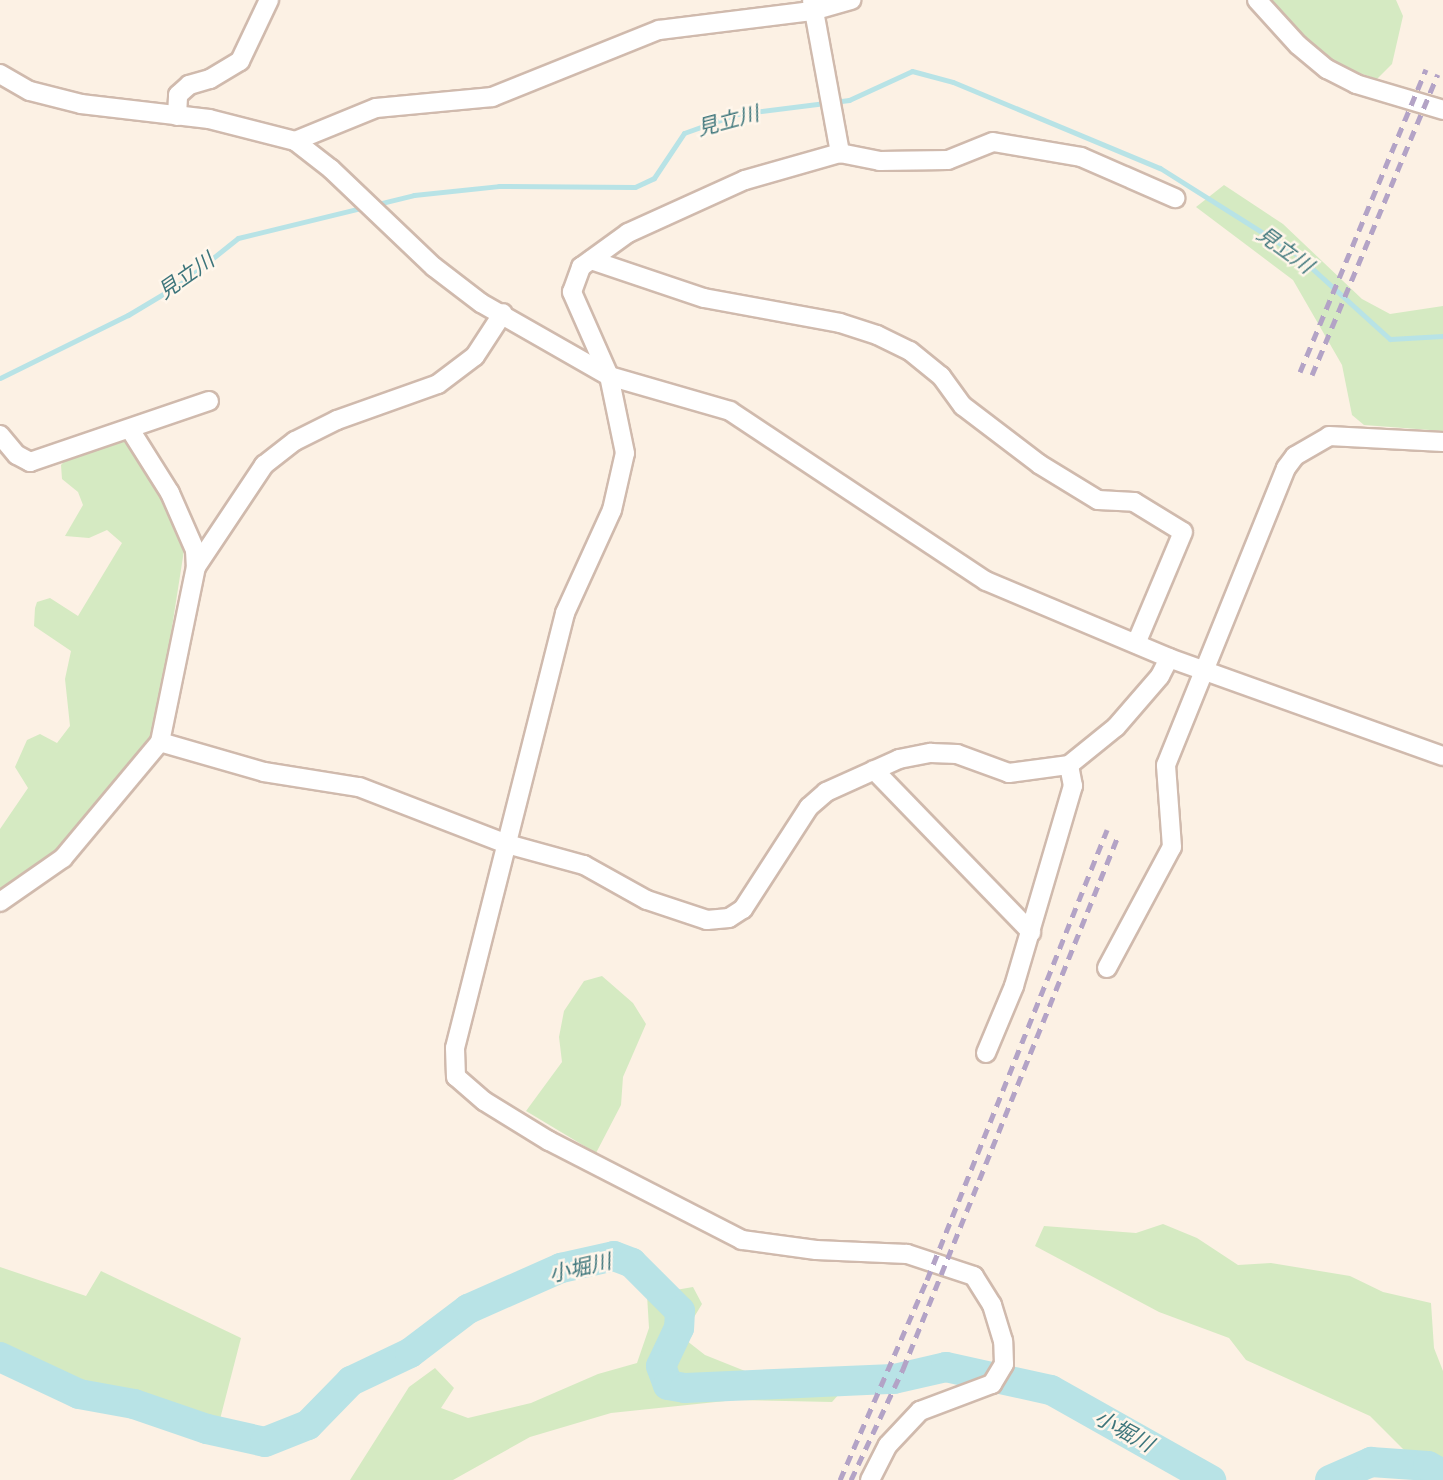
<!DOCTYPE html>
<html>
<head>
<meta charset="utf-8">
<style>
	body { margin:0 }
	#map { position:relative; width:1443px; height:1480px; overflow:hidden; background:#fcf1e4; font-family:"DM Sans","Noto Sans JP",sans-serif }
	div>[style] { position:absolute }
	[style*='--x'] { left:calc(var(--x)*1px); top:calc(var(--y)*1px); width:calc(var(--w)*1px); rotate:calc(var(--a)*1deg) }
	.green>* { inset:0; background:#d5eac2 }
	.stream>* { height:5px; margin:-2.5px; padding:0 2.5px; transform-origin:2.5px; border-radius:2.5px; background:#b8e3e6 }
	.river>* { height:30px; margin:-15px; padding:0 15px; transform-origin:15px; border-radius:15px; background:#b8e3e6 }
	.roads { filter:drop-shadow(2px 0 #d0baad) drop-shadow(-2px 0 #d0baad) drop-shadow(0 2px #d0baad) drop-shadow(0 -2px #d0baad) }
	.street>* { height:18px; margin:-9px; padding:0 9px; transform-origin:9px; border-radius:9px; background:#fff }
	.rail>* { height:5px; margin-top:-2.5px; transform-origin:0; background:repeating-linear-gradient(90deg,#b3a3c6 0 10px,transparent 0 17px) }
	span { translate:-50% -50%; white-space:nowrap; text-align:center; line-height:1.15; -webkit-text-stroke:5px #fff6eb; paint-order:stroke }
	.water-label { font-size:21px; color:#3d757b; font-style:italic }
</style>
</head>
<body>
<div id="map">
	<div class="green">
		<div style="clip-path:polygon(1267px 0,1396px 0,1403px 16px,1392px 64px,1377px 79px,1339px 66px,1303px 42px)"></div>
		<div style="clip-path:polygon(1224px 185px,1283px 224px,1362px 299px,1390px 314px,1443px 306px,1443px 431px,1364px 425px,1352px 415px,1342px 365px,1293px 280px,1196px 207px)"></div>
		<div style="clip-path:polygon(119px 438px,131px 442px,143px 454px,185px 544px,155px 736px,61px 849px,0 889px,0 829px,28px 788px,15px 767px,27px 740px,40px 734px,57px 743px,70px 726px,65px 679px,71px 651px,34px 626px,35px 608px,37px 602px,50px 598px,78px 616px,122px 543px,107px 530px,89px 538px,65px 536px,83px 505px,78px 492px,62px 479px,61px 465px,69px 456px)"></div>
		<div style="clip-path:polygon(602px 976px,633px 1003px,646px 1024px,623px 1077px,621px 1105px,596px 1153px,526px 1111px,562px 1062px,559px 1037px,564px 1011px,584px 981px)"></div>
		<div style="clip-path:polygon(1163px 1224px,1197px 1238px,1238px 1265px,1271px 1263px,1350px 1276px,1383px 1292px,1431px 1303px,1434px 1348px,1443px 1371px,1443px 1467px,1404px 1450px,1370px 1416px,1246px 1360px,1229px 1338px,1159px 1312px,1035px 1246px,1044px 1226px,1136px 1233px)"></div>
		<div style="clip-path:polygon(0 1267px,86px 1296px,101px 1271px,241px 1338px,219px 1423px,139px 1395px,85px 1385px,0 1349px)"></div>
		<div style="clip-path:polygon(693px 1287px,702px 1304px,682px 1337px,705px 1355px,745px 1371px,817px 1384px,840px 1393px,832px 1402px,735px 1400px,611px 1413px,530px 1437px,453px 1480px,350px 1480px,409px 1387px,435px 1368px,454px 1388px,441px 1408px,468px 1418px,531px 1403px,598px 1374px,637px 1363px,649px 1328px,647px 1295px)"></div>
	</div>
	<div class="stream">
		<div style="--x:0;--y:378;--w:143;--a:-26.2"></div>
		<div style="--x:128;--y:315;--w:64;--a:-31"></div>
		<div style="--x:183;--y:282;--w:70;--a:-38.7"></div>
		<div style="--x:238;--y:238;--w:181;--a:-13.7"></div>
		<div style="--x:414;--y:195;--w:85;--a:-6"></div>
		<div style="--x:499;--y:186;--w:136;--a:0.4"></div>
		<div style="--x:635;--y:187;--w:21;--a:-25"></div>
		<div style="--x:654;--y:178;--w:54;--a:-56.3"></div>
		<div style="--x:684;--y:133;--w:56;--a:-19.7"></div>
		<div style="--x:737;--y:114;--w:113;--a:-7.1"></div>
		<div style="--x:849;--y:100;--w:69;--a:-24.7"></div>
		<div style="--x:912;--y:71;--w:42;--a:15"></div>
		<div style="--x:953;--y:82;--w:224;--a:22.6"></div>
		<div style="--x:1160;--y:168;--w:160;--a:32.2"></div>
		<div style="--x:1295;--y:253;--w:128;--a:42.2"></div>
		<div style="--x:1390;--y:339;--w:53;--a:-3.2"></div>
	</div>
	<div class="river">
		<div style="--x:0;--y:1357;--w:87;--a:25.1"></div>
		<div style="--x:79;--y:1394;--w:56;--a:10.3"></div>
		<div style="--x:134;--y:1404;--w:77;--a:18.9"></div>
		<div style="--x:207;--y:1429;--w:59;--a:12.6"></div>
		<div style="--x:265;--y:1442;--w:46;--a:-21.6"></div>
		<div style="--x:308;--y:1425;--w:62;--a:-45.7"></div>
		<div style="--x:351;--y:1381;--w:65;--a:-25.4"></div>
		<div style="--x:410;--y:1353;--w:73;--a:-37.2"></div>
		<div style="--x:468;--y:1309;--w:102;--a:-23.8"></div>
		<div style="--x:561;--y:1268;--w:54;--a:-12.8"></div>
		<div style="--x:614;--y:1256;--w:19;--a:21"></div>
		<div style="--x:632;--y:1263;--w:68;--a:45"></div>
		<div style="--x:680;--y:1311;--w:17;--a:93"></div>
		<div style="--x:679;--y:1328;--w:42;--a:115.3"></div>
		<div style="--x:661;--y:1366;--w:20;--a:70"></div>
		<div style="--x:668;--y:1385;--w:17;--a:10"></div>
		<div style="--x:685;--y:1388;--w:209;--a:-2.5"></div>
		<div style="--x:894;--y:1379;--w:53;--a:-13"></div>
		<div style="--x:946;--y:1367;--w:107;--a:12.4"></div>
		<div style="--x:1051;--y:1390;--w:184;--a:29.4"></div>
		<div style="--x:1330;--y:1480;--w:45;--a:-23.7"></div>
		<div style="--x:1371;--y:1462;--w:57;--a:4"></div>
		<div style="--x:1428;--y:1466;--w:17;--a:28"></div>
	</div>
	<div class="roads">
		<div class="street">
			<div style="--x:812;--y:0;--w:156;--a:79.6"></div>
			<div style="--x:1257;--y:0;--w:61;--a:47.7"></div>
			<div style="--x:1298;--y:45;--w:38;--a:40"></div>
			<div style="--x:1327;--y:69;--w:33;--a:27"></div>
			<div style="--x:1356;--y:84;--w:91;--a:16.6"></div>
			<div style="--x:0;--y:74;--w:34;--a:30"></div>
			<div style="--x:30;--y:91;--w:53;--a:14.3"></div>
			<div style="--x:81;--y:104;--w:129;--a:6.7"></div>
			<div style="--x:209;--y:119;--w:89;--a:14.3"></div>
			<div style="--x:295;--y:141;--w:46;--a:37.9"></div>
			<div style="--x:331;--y:169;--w:142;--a:43.6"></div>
			<div style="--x:434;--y:267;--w:59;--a:37.5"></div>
			<div style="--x:481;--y:303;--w:147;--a:29.7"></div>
			<div style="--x:609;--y:376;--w:126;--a:16.1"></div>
			<div style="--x:730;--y:411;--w:307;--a:33.6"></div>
			<div style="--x:986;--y:581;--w:199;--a:22.8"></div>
			<div style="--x:1169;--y:658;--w:291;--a:19.7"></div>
			<div style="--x:177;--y:116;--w:21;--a:-87"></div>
			<div style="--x:178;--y:95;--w:15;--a:-42"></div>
			<div style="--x:189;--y:85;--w:22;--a:-16"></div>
			<div style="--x:210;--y:79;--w:35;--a:-31"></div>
			<div style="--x:240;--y:61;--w:68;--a:-64.6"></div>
			<div style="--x:295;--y:141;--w:87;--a:-22.2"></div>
			<div style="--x:376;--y:108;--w:117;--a:-5.4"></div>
			<div style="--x:492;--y:97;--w:180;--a:-21.9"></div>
			<div style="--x:659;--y:30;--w:154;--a:-7.1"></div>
			<div style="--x:812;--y:11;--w:41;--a:-15.8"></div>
			<div style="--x:591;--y:260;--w:119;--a:18.6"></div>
			<div style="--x:704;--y:298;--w:138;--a:10.4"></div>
			<div style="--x:840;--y:323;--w:39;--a:18"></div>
			<div style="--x:877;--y:335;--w:37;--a:26"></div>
			<div style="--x:910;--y:351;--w:40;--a:39"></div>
			<div style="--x:941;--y:376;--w:37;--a:54"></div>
			<div style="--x:963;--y:406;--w:96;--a:37.3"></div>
			<div style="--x:1039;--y:464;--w:69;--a:31.4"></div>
			<div style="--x:1098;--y:500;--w:36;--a:3"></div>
			<div style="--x:1134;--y:502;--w:57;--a:31.5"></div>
			<div style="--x:1183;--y:532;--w:121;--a:112.8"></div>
			<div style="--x:131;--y:431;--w:73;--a:57.8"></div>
			<div style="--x:170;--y:493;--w:62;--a:66.3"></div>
			<div style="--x:195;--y:550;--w:17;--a:87"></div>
			<div style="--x:0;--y:435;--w:26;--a:50"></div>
			<div style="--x:17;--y:455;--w:15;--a:28"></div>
			<div style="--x:30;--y:462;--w:189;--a:-18.8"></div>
			<div style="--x:160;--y:742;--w:108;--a:16.1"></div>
			<div style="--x:264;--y:772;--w:96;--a:9"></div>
			<div style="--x:359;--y:787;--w:159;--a:21.1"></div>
			<div style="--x:507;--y:844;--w:80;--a:15.3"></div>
			<div style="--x:584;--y:865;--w:72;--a:29.1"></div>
			<div style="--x:647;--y:900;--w:63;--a:18.4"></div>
			<div style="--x:707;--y:920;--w:22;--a:-5"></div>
			<div style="--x:729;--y:918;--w:17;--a:-33"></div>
			<div style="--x:743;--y:909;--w:121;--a:-57.1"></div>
			<div style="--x:809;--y:807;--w:23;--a:-41"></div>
			<div style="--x:826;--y:792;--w:80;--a:-24.3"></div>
			<div style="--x:899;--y:759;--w:33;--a:-11"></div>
			<div style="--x:931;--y:753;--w:26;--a:2"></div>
			<div style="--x:957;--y:754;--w:55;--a:20.1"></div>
			<div style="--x:1009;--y:773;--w:61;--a:-7.6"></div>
			<div style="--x:1069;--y:765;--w:60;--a:-39"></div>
			<div style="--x:1116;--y:727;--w:67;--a:-49.2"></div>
			<div style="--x:1160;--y:676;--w:20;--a:-63"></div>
			<div style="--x:874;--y:770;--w:226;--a:45.9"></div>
			<div style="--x:0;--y:902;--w:77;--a:-34.9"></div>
			<div style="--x:63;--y:858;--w:151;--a:-50.1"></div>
			<div style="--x:160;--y:742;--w:179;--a:-78.4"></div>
			<div style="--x:196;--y:567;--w:123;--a:-56.3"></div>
			<div style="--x:264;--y:465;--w:39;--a:-38"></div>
			<div style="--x:295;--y:441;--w:47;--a:-26.6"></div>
			<div style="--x:337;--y:420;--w:107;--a:-19.6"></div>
			<div style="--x:438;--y:384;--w:46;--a:-37.1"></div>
			<div style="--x:475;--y:356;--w:51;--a:-56.9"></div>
			<div style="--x:1107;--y:968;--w:137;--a:-61.8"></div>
			<div style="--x:1172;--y:847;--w:82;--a:-94.2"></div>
			<div style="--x:1166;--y:765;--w:320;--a:-68"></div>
			<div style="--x:1286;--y:468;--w:15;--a:-53"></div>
			<div style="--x:1295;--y:456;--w:39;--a:-30"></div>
			<div style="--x:1329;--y:436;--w:114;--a:3"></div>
			<div style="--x:986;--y:1053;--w:73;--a:-67.3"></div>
			<div style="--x:1014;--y:986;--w:209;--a:-73.6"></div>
			<div style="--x:1073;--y:786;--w:21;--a:-101"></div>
			<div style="--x:870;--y:1480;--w:39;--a:-63"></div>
			<div style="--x:888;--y:1445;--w:47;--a:-46.7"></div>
			<div style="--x:920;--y:1411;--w:77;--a:-20.6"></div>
			<div style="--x:992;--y:1384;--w:23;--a:-59"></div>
			<div style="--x:1004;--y:1364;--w:23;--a:-92"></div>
			<div style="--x:1003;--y:1341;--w:38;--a:-107"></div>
			<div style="--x:992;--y:1305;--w:34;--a:-122"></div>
			<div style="--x:974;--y:1276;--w:71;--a:-161.8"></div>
			<div style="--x:907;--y:1254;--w:91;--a:-177.5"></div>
			<div style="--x:816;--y:1250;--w:75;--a:-172.3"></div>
			<div style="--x:742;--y:1240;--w:217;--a:-152.8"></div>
			<div style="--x:549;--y:1141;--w:76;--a:-148.4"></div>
			<div style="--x:484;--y:1101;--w:37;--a:-139"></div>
			<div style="--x:456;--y:1077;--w:29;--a:-92"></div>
			<div style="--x:455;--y:1048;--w:449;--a:-75.8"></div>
			<div style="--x:565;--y:613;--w:113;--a:-65.5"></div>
			<div style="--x:612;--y:510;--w:58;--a:-77.2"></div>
			<div style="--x:625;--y:453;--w:79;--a:-101.7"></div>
			<div style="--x:609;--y:376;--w:92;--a:-113.8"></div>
			<div style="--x:572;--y:292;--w:27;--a:-70"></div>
			<div style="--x:581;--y:267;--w:58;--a:-35.9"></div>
			<div style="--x:628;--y:233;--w:128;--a:-24.4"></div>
			<div style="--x:745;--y:180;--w:99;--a:-15.9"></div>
			<div style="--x:840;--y:153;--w:41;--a:11.3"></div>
			<div style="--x:880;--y:161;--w:68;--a:-0.8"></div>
			<div style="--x:948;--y:160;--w:48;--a:-21.8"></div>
			<div style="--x:993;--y:142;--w:89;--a:9.7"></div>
			<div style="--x:1081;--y:157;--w:103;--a:23.6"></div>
		</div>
	</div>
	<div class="rail">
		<div style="--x:1300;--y:372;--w:328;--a:-67.4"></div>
		<div style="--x:1312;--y:375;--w:326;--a:-67.3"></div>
		<div style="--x:840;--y:1480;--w:218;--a:-66.5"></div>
		<div style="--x:927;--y:1280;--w:485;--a:-68.2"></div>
		<div style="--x:851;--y:1480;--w:123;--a:-64.9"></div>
		<div style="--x:903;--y:1369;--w:575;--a:-68.03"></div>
	</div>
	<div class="water-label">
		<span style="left:728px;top:121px;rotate:-15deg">見立川</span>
		<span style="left:1285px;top:250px;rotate:36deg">見立川</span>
		<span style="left:186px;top:276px;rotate:-35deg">見立川</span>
		<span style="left:580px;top:1268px;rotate:-13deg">小堀川</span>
		<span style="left:1124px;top:1431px;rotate:29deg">小堀川</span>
	</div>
</div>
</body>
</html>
